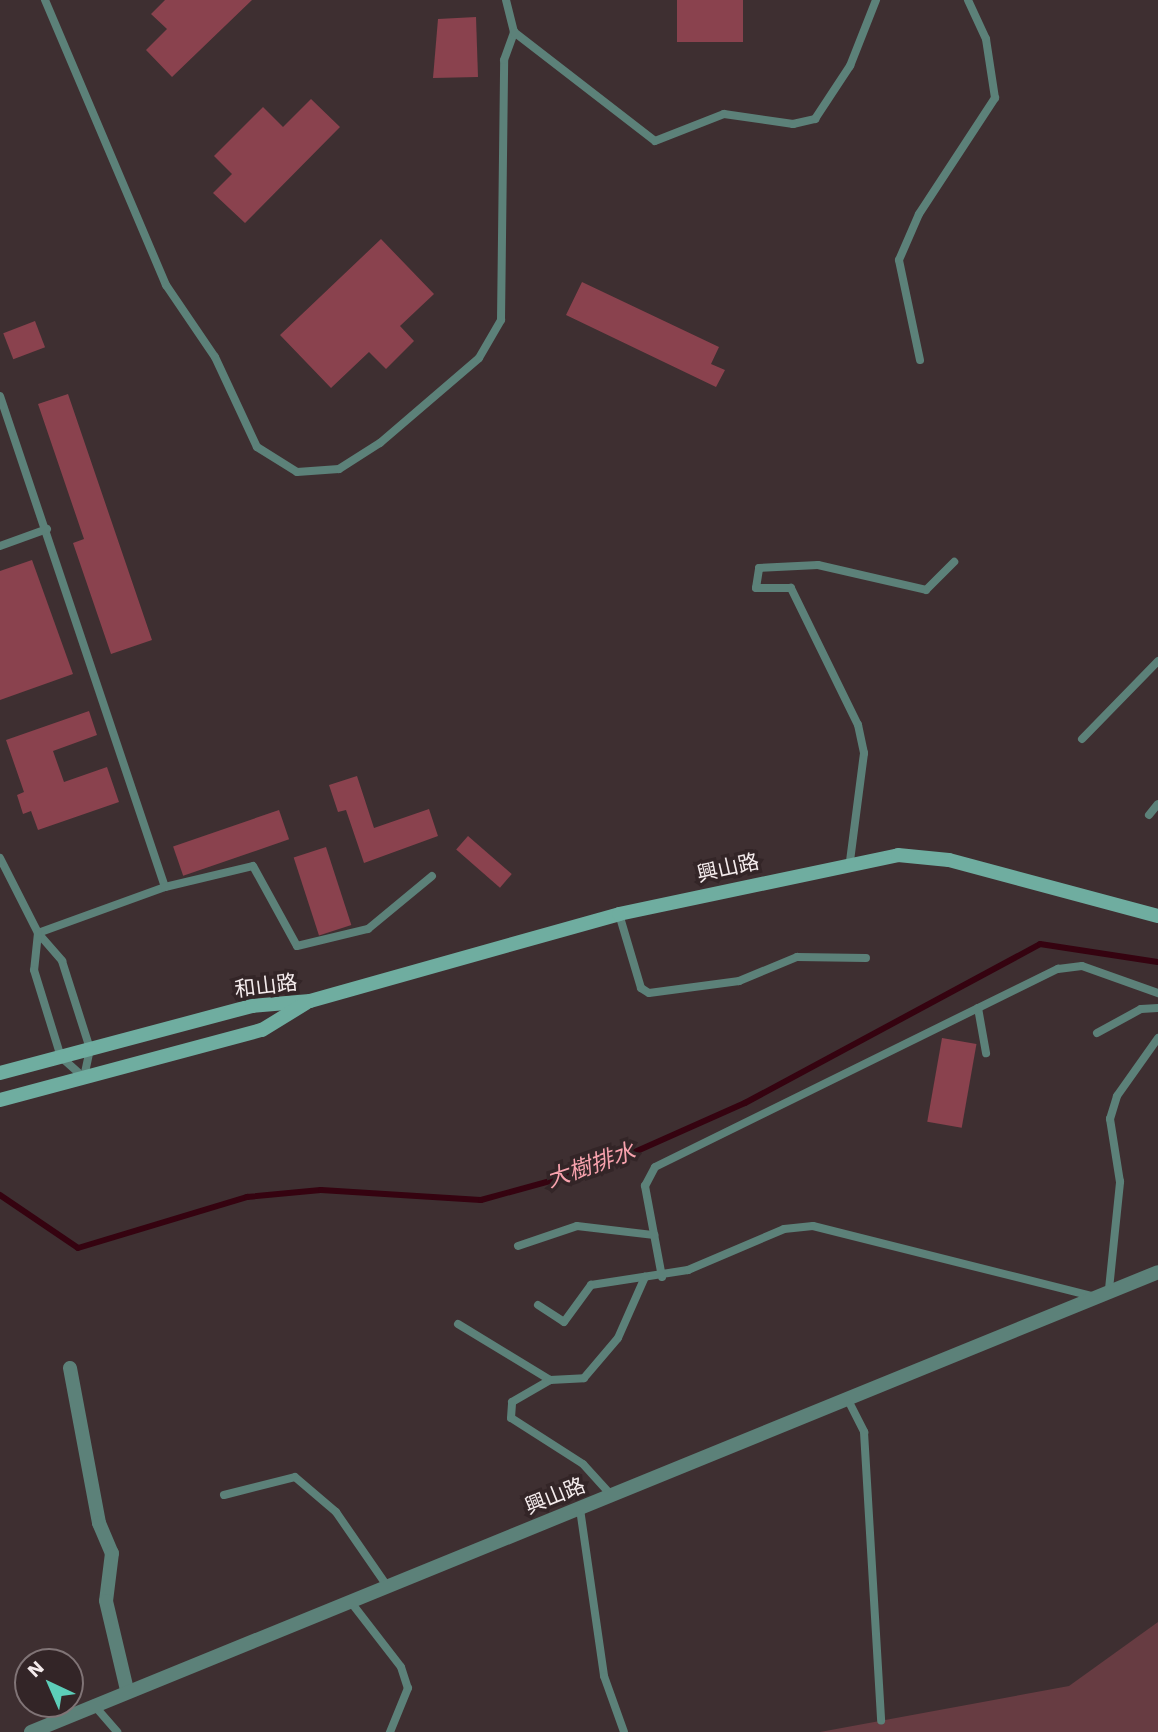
<!DOCTYPE html>
<html>
<head>
<meta charset="utf-8">
<style>
	body { margin:0 }
	#map { position:relative; width:1158px; height:1732px; overflow:hidden; background:#3e2f31; font-family:"Work Sans","Noto Sans TC",sans-serif }
	div>[style] { position:absolute }
	[style*='--x'] { left:calc(var(--x)*1px); top:calc(var(--y)*1px); width:calc(var(--w)*1px); rotate:calc(var(--a)*1deg) }
	.green>* { inset:0; background:#673c42 }
	.stream>* { height:6px; margin:-3px; padding:0 3px; transform-origin:3px; border-radius:3px; background:#350310 }
	.building>* { inset:0; background:#8a424e; transform-origin:0 0 }
	.service>* { height:8px; margin:-4px; padding:0 4px; transform-origin:4px; border-radius:4px; background:#5c8179 }
	.minor>* { height:14px; margin:-7px; padding:0 7px; transform-origin:7px; border-radius:7px; background:#5c8179 }
	.secondary>* { height:14px; margin:-7px; padding:0 7px; transform-origin:7px; border-radius:7px; background:#6fada0 }
	span { translate:-50% -50%; white-space:nowrap; text-align:center; line-height:1.15; -webkit-text-stroke:7px #332527; paint-order:stroke }
	.street-label { font-size:21px; color:#f4ebec }
	.water-label { font-size:23px; color:#f8a2ad; font-style:italic }
	.north { position:absolute; left:14px; top:1648px; width:70px; height:70px; box-sizing:border-box; background:#332527; border:2px solid #807476; border-radius:50%; rotate:316deg; font-size:19px; font-weight:700; line-height:28px; text-align:center; color:#f4ebec }
	.north::after { content:''; display:block; margin:auto; width:24px; height:32px; background:#5dceb9; clip-path:polygon(50% 0,100% 100%,50% 72%,0 100%) }
</style>
</head>
<body>
<div id="map">
	<div class="green">
		<div style="clip-path:polygon(1158px 1622px,1158px 1732px,820px 1732px,1069px 1686px)"></div>
	</div>
	<div class="stream">
		<div style="--x:0;--y:1195;--w:94;--a:34.2"></div>
		<div style="--x:78;--y:1248;--w:177;--a:-16.8"></div>
		<div style="--x:247;--y:1197;--w:74;--a:-5.4"></div>
		<div style="--x:321;--y:1190;--w:160;--a:3.6"></div>
		<div style="--x:481;--y:1200;--w:124;--a:-15.4"></div>
		<div style="--x:601;--y:1167;--w:158;--a:-24"></div>
		<div style="--x:745;--y:1103;--w:335;--a:-28.3"></div>
		<div style="--x:1040;--y:944;--w:119;--a:8.7"></div>
	</div>
	<div class="building">
		<div style="clip-path:polygon(165px 0,252px 0,172px 77px,146px 50px,167px 29px,151px 14px)"></div>
		<div style="left:677px;top:0;width:66px;height:42px"></div>
		<div style="clip-path:polygon(476px 17px,478px 77px,433px 78px,438px 19px)"></div>
		<div style="clip-path:polygon(311px 99px,340px 127px,245px 223px,213px 193px,232px 174px,214px 156px,263px 107px,283px 127px)"></div>
		<div style="clip-path:polygon(381px 239px,434px 294px,400px 326px,414px 341px,386px 369px,369px 352px,331px 388px,280px 335px)"></div>
		<div style="clip-path:polygon(582px 282px,719px 347px,711px 364px,725px 370px,716px 387px,566px 315px)"></div>
		<div style="left:35px;top:321px;width:28px;height:34px;rotate:69deg"></div>
		<div style="clip-path:polygon(68px 394px,152px 640px,111px 654px,73px 543px,84px 539px,38px 404px)"></div>
		<div style="clip-path:polygon(32px 560px,73px 674px,0 700px,0 571px)"></div>
		<div style="clip-path:polygon(89px 711px,97px 735px,53px 751px,64px 782px,107px 767px,119px 802px,38px 830px,31px 811px,23px 814px,17px 795px,24px 792px,6px 740px)"></div>
		<div style="clip-path:polygon(357px 776px,374px 828px,429px 809px,438px 836px,364px 863px,346px 810px,338px 812px,329px 785px)"></div>
		<div style="left:279px;top:810px;width:31px;height:112px;rotate:71deg"></div>
		<div style="left:468px;top:836px;width:58px;height:18px;rotate:41deg"></div>
		<div style="left:326px;top:847px;width:82px;height:34px;rotate:72deg"></div>
		<div style="left:942px;top:1038px;width:35px;height:85px;rotate:10deg"></div>
	</div>
	<div class="service">
		<div style="--x:45;--y:0;--w:310;--a:67"></div>
		<div style="--x:166;--y:285;--w:87;--a:55.8"></div>
		<div style="--x:215;--y:357;--w:99;--a:65"></div>
		<div style="--x:257;--y:447;--w:47;--a:32"></div>
		<div style="--x:297;--y:472;--w:42;--a:-4.1"></div>
		<div style="--x:339;--y:469;--w:49;--a:-32.4"></div>
		<div style="--x:380;--y:443;--w:130;--a:-40.6"></div>
		<div style="--x:479;--y:358;--w:44;--a:-59.9"></div>
		<div style="--x:501;--y:320;--w:260;--a:-89.3"></div>
		<div style="--x:504;--y:60;--w:30;--a:-70"></div>
		<div style="--x:506;--y:0;--w:33;--a:76"></div>
		<div style="--x:514;--y:32;--w:178;--a:37.7"></div>
		<div style="--x:655;--y:141;--w:74;--a:-21.4"></div>
		<div style="--x:724;--y:114;--w:70;--a:8.2"></div>
		<div style="--x:793;--y:124;--w:23;--a:-13"></div>
		<div style="--x:815;--y:119;--w:64;--a:-56.6"></div>
		<div style="--x:850;--y:66;--w:71;--a:-68.5"></div>
		<div style="--x:920;--y:360;--w:102;--a:-101.9"></div>
		<div style="--x:899;--y:260;--w:50;--a:-66.5"></div>
		<div style="--x:919;--y:214;--w:139;--a:-56.8"></div>
		<div style="--x:995;--y:98;--w:60;--a:-98.7"></div>
		<div style="--x:986;--y:39;--w:43;--a:-114.8"></div>
		<div style="--x:0;--y:396;--w:518;--a:71.43"></div>
		<div style="--x:0;--y:546;--w:50;--a:-19.9"></div>
		<div style="--x:1082;--y:739;--w:109;--a:-45.7"></div>
		<div style="--x:1149;--y:815;--w:14;--a:-51"></div>
		<div style="--x:0;--y:858;--w:84;--a:63.1"></div>
		<div style="--x:38;--y:933;--w:37;--a:49"></div>
		<div style="--x:62;--y:961;--w:92;--a:72.3"></div>
		<div style="--x:90;--y:1049;--w:30;--a:102"></div>
		<div style="--x:850;--y:861;--w:109;--a:-82.6"></div>
		<div style="--x:864;--y:753;--w:29;--a:-102"></div>
		<div style="--x:858;--y:725;--w:153;--a:-116.1"></div>
		<div style="--x:791;--y:588;--w:35;--a:180"></div>
		<div style="--x:756;--y:588;--w:20;--a:-81"></div>
		<div style="--x:759;--y:568;--w:59;--a:-2.9"></div>
		<div style="--x:818;--y:565;--w:111;--a:13"></div>
		<div style="--x:926;--y:590;--w:40;--a:-45"></div>
		<div style="--x:619;--y:914;--w:77;--a:73.4"></div>
		<div style="--x:641;--y:988;--w:9;--a:32"></div>
		<div style="--x:649;--y:993;--w:91;--a:-7.6"></div>
		<div style="--x:739;--y:981;--w:63;--a:-22.5"></div>
		<div style="--x:797;--y:957;--w:69;--a:0.8"></div>
		<div style="--x:38;--y:933;--w:135;--a:-19.9"></div>
		<div style="--x:165;--y:887;--w:90;--a:-13.4"></div>
		<div style="--x:253;--y:866;--w:91;--a:61.2"></div>
		<div style="--x:297;--y:946;--w:73;--a:-13.5"></div>
		<div style="--x:368;--y:929;--w:83;--a:-39.6"></div>
		<div style="--x:38;--y:933;--w:37;--a:96"></div>
		<div style="--x:34;--y:970;--w:91;--a:72.8"></div>
		<div style="--x:61;--y:1057;--w:30;--a:42"></div>
		<div style="--x:978;--y:1008;--w:46;--a:79.9"></div>
		<div style="--x:1097;--y:1033;--w:50;--a:-28.6"></div>
		<div style="--x:1141;--y:1009;--w:17;--a:-3"></div>
		<div style="--x:518;--y:1246;--w:62;--a:-18.7"></div>
		<div style="--x:577;--y:1226;--w:78;--a:6.7"></div>
		<div style="--x:662;--y:1277;--w:93;--a:-100.6"></div>
		<div style="--x:645;--y:1186;--w:21;--a:-62"></div>
		<div style="--x:655;--y:1167;--w:449;--a:-26.2"></div>
		<div style="--x:1058;--y:969;--w:24;--a:-7"></div>
		<div style="--x:1082;--y:966;--w:81;--a:19.6"></div>
		<div style="--x:1109;--y:1289;--w:108;--a:-84.1"></div>
		<div style="--x:1120;--y:1182;--w:64;--a:-99"></div>
		<div style="--x:1110;--y:1119;--w:24;--a:-73"></div>
		<div style="--x:1117;--y:1096;--w:71;--a:-54.7"></div>
		<div style="--x:538;--y:1305;--w:31;--a:33"></div>
		<div style="--x:564;--y:1322;--w:46;--a:-53.9"></div>
		<div style="--x:591;--y:1285;--w:98;--a:-8.8"></div>
		<div style="--x:688;--y:1270;--w:104;--a:-23.1"></div>
		<div style="--x:784;--y:1229;--w:29;--a:-6"></div>
		<div style="--x:813;--y:1226;--w:288;--a:14.1"></div>
		<div style="--x:458;--y:1324;--w:108;--a:31.3"></div>
		<div style="--x:848;--y:1400;--w:36;--a:63"></div>
		<div style="--x:864;--y:1432;--w:289;--a:86.6"></div>
		<div style="--x:224;--y:1495;--w:73;--a:-14.2"></div>
		<div style="--x:295;--y:1477;--w:54;--a:40.5"></div>
		<div style="--x:336;--y:1512;--w:90;--a:55.4"></div>
		<div style="--x:612;--y:1496;--w:43;--a:-132.2"></div>
		<div style="--x:583;--y:1464;--w:85;--a:-147.4"></div>
		<div style="--x:511;--y:1418;--w:16;--a:-86"></div>
		<div style="--x:512;--y:1402;--w:44;--a:-30.1"></div>
		<div style="--x:550;--y:1380;--w:34;--a:-3"></div>
		<div style="--x:584;--y:1378;--w:52;--a:-49.6"></div>
		<div style="--x:618;--y:1338;--w:67;--a:-66.1"></div>
		<div style="--x:580;--y:1509;--w:169;--a:81.8"></div>
		<div style="--x:604;--y:1676;--w:59;--a:70.3"></div>
		<div style="--x:350;--y:1601;--w:83;--a:52.3"></div>
		<div style="--x:401;--y:1667;--w:22;--a:72"></div>
		<div style="--x:408;--y:1688;--w:48;--a:112.2"></div>
		<div style="--x:93;--y:1704;--w:37;--a:49"></div>
	</div>
	<div class="minor">
		<div style="--x:70;--y:1368;--w:158;--a:79.4"></div>
		<div style="--x:99;--y:1523;--w:33;--a:67"></div>
		<div style="--x:112;--y:1553;--w:48;--a:97.1"></div>
		<div style="--x:106;--y:1601;--w:91;--a:76.7"></div>
		<div style="--x:31;--y:1732;--w:1217;--a:-22.2"></div>
	</div>
	<div class="secondary">
		<div style="--x:0;--y:1073;--w:261;--a:-14.9"></div>
		<div style="--x:252;--y:1006;--w:58;--a:-4.9"></div>
		<div style="--x:310;--y:1001;--w:321;--a:-15.7"></div>
		<div style="--x:619;--y:914;--w:285;--a:-11.9"></div>
		<div style="--x:898;--y:855;--w:51;--a:5.6"></div>
		<div style="--x:949;--y:860;--w:216;--a:15"></div>
		<div style="--x:0;--y:1100;--w:271;--a:-15"></div>
		<div style="--x:262;--y:1030;--w:52;--a:-31.5"></div>
	</div>
	<div class="street-label">
		<span style="left:728px;top:868px;rotate:-13deg">興山路</span>
		<span style="left:266px;top:986px;rotate:-7deg">和山路</span>
		<span style="left:555px;top:1496px;rotate:-22deg">興山路</span>
	</div>
	<div class="water-label">
		<span style="left:591px;top:1166px;rotate:-19deg">大樹排水</span>
	</div>
	<div class="north">N</div>
</div>
</body>
</html>
